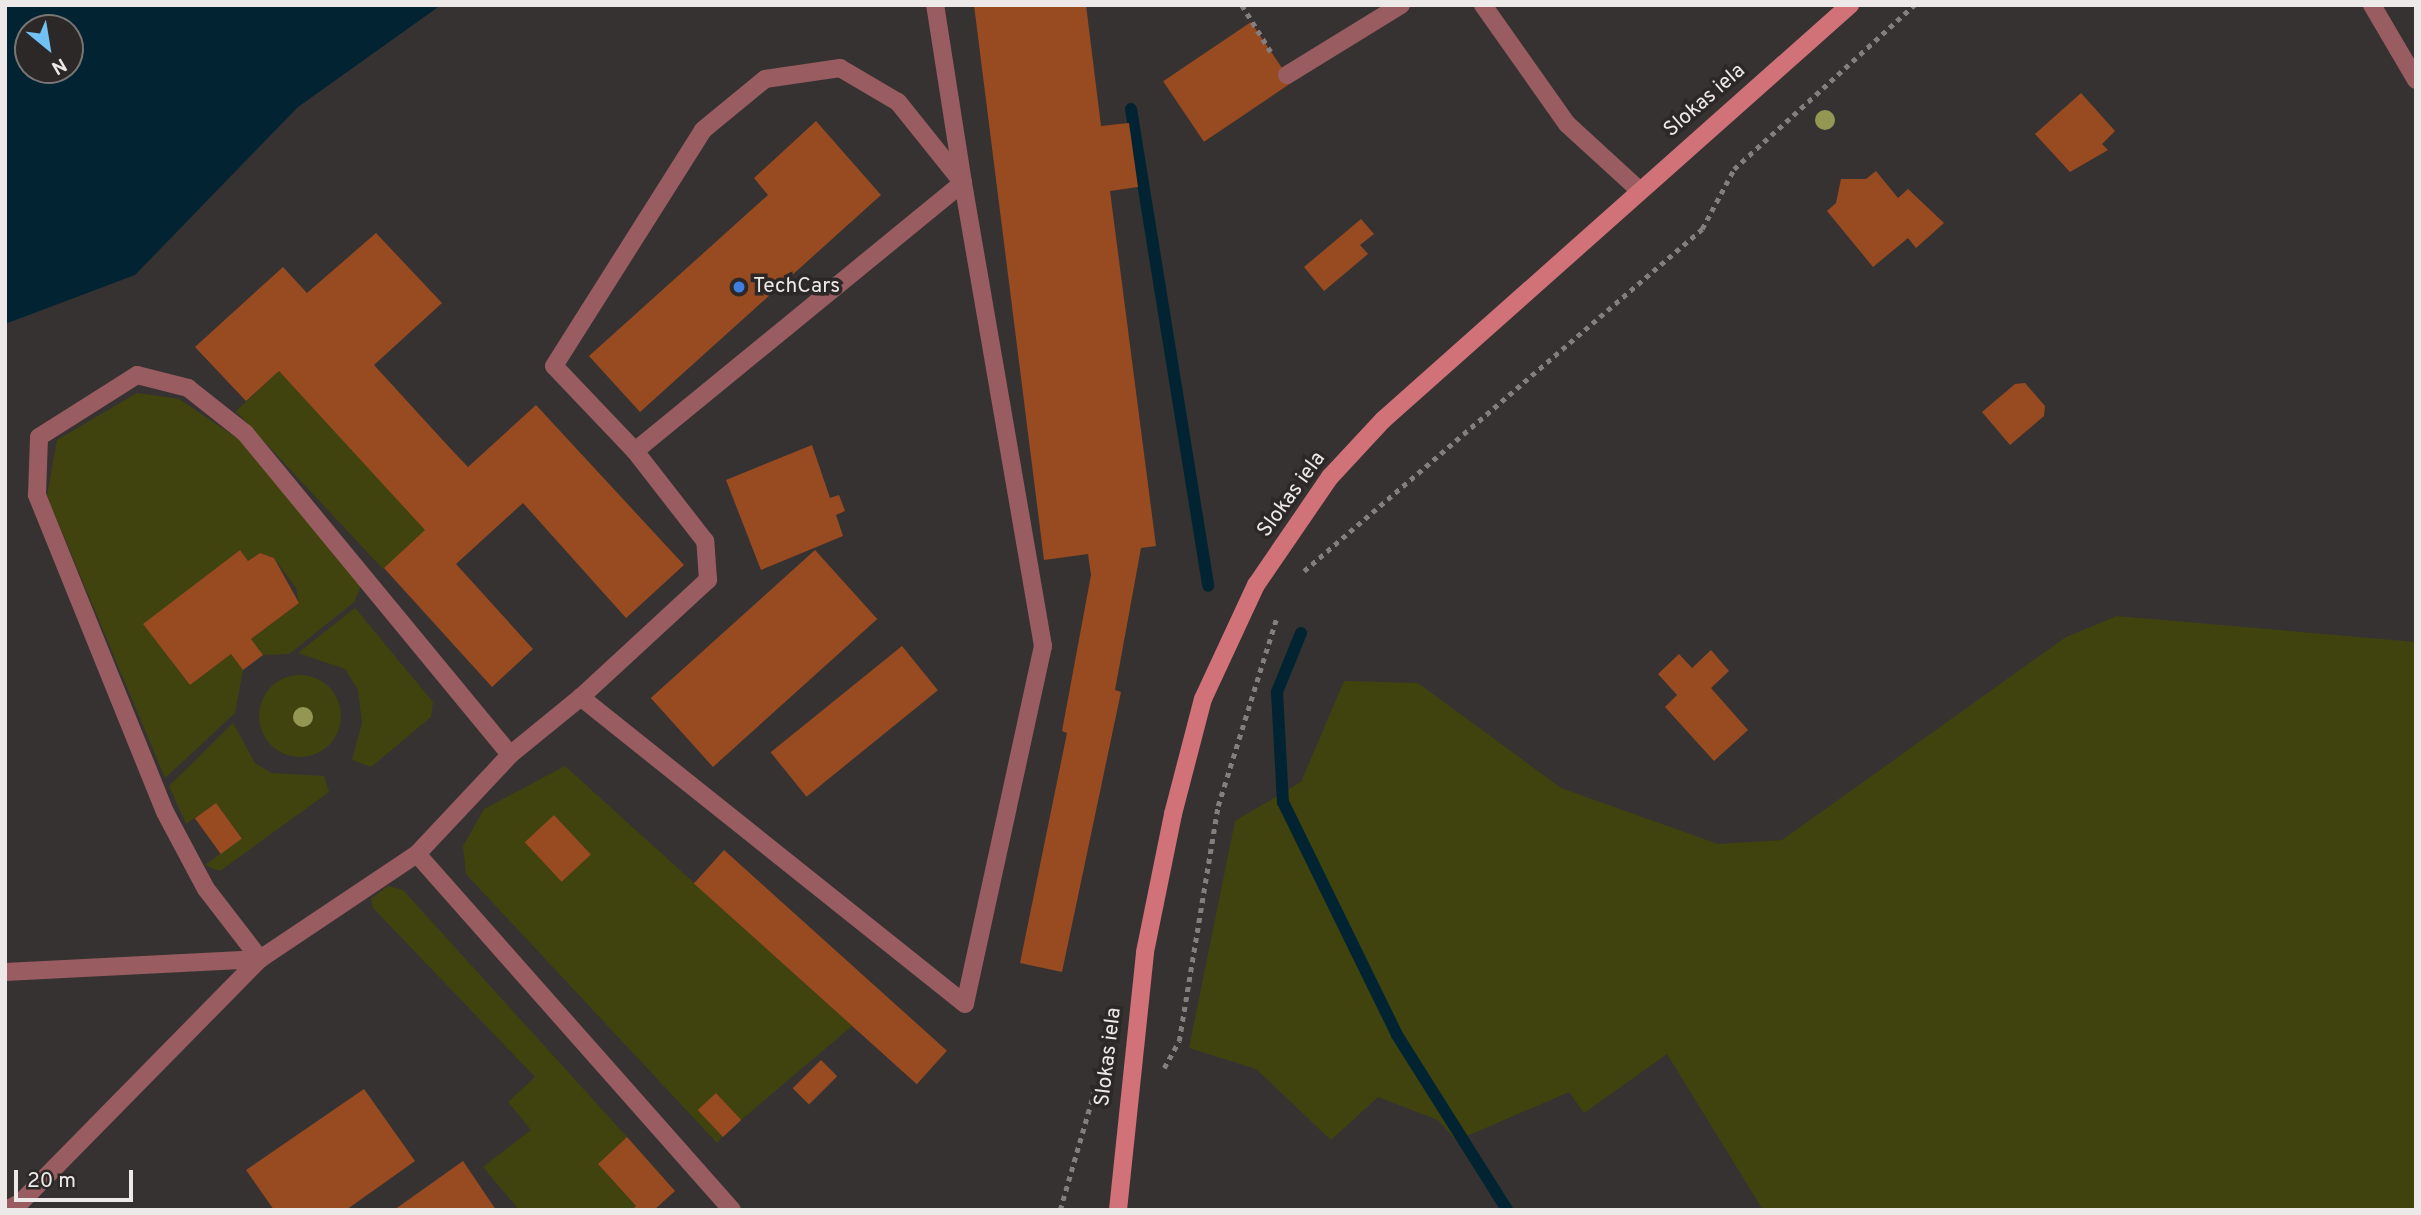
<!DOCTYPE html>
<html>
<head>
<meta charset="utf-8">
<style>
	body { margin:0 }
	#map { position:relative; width:2421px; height:1215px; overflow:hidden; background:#363231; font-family:Overpass,sans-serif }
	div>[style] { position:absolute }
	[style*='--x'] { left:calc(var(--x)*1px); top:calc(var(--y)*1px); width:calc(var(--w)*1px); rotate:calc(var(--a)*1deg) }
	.green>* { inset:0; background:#40430e; transform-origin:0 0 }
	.round { border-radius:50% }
	.water>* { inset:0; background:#022432 }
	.stream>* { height:12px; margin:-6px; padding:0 6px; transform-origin:6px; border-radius:6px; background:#022432 }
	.building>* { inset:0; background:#984b21; transform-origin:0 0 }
	.path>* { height:4.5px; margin-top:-2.25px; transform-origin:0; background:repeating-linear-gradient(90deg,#837f7e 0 5px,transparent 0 10px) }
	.lane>* { height:18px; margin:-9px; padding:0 9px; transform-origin:9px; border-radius:9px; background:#995c60 }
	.street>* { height:18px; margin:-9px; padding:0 9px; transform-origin:9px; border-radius:9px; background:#995c60 }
	.secondary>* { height:18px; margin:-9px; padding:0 9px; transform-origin:9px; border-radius:9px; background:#d17178 }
	.trees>* { width:20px; height:20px; margin:-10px; border-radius:50%; background:#949754 }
	.dots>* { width:19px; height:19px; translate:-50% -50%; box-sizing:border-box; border:4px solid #2c2827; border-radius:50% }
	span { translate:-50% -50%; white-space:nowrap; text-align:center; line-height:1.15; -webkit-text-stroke:7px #2c2827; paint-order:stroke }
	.street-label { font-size:21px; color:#ece9e8 }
	.poi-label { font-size:21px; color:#ece9e8 }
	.left { translate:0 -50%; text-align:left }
	.frame { position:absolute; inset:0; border:7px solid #ece9e8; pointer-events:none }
	.north { position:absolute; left:14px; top:14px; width:70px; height:70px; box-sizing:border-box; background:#2c2827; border:2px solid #797574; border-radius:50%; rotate:150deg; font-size:19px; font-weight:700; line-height:28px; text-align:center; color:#ece9e8 }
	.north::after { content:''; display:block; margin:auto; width:24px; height:32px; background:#72c1f5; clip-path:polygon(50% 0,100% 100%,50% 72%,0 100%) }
	.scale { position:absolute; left:14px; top:1170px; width:119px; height:32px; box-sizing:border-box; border:4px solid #ece9e8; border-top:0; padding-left:9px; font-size:21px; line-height:24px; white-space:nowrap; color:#ece9e8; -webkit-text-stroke:5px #2c2827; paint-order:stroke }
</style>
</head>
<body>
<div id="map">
	<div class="green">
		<div style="left:279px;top:371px;width:216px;height:59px;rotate:47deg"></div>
		<div style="clip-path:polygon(137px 393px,179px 399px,240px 440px,361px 586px,354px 602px,289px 654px,263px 655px,251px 639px,299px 603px,296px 588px,274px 558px,260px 553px,248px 561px,240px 550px,144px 624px,190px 685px,231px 654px,243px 670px,235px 713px,165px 778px,47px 496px,57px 440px)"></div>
		<div style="clip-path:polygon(355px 608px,433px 702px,431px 717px,371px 767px,352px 760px,362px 723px,358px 690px,345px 669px,298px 653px)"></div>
		<div style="clip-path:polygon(2117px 616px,2416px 642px,2416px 1210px,1763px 1210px,1667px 1054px,1584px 1113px,1569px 1092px,1467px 1136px,1462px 1147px,1438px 1120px,1378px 1097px,1331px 1140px,1256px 1069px,1189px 1048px,1235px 821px,1301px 782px,1344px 681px,1418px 683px,1561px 788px,1718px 844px,1782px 840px,2066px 637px)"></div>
		<div class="round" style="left:259px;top:675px;width:82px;height:82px"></div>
		<div style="clip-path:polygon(233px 723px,255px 763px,271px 773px,324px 776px,329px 792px,220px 871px,205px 865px,242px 838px,216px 803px,186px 824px,169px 786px)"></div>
		<div style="clip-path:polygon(evenodd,565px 766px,852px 1026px,741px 1120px,716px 1093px,699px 1110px,722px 1136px,717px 1143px,466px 874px,463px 846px,484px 809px,565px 766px,554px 815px,590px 855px,526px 842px,554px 815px)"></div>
		<div style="clip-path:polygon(388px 886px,403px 890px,627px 1137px,598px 1164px,636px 1206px,632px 1210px,519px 1210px,483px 1167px,531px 1130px,508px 1102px,535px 1077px,373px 908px,371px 899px)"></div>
	</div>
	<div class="water">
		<div style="clip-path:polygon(evenodd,5px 5px,441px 5px,298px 107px,135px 275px,5px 324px,5px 5px,28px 28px,70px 28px,70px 70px,28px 70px,28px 28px)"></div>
	</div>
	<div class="stream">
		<div style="--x:1131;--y:109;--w:483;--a:80.8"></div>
		<div style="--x:1301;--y:633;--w:64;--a:112.1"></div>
		<div style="--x:1277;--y:692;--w:110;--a:86.9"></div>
		<div style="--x:1283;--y:802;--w:259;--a:63.9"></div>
		<div style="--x:1397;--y:1035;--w:207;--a:57.8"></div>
	</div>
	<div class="building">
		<div style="clip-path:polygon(974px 5px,1086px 5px,1101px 126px,1129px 123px,1138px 187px,1110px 191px,1156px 546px,1141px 548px,1115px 690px,1121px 692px,1062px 972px,1020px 963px,1067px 733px,1062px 731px,1091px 575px,1088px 554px,1044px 560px)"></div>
		<div style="left:1251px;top:22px;width:73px;height:106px;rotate:56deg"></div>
		<div style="clip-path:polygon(2081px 93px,2115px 131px,2102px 144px,2108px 150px,2070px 172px,2035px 134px)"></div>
		<div style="clip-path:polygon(816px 121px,881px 195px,640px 412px,589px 356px,768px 195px,754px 178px)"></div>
		<div style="clip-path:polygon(1876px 171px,1898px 198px,1908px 189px,1944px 223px,1916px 248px,1908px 238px,1873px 267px,1827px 211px,1836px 203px,1841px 179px,1866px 179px)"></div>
		<div style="clip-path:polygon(1361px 219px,1374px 234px,1360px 245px,1368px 254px,1324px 291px,1304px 267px)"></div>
		<div style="clip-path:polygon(376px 233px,442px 303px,374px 365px,449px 447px,468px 467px,536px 405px,684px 565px,626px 618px,523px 503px,456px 564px,533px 649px,492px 687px,384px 568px,425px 530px,279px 371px,246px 401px,195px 347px,283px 267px,307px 293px)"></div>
		<div style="clip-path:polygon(2025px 383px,2045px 406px,2044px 416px,2010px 445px,1982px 412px,2015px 384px)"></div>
		<div style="clip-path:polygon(812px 445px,830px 498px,839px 495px,845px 511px,836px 515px,843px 536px,761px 570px,726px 480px)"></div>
		<div style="clip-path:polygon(240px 550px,248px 561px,260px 553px,274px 558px,299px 603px,251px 639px,263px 655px,243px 670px,231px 654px,190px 685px,143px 624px)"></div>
		<div style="left:815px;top:550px;width:93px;height:221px;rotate:48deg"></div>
		<div style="left:902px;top:646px;width:57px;height:169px;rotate:51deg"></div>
		<div style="clip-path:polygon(1711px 650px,1729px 671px,1711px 688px,1748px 730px,1714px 761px,1665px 707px,1677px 695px,1658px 674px,1679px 654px,1692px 668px)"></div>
		<div style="left:216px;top:803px;width:44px;height:26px;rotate:54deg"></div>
		<div style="left:554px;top:815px;width:54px;height:40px;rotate:47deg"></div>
		<div style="left:724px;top:850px;width:300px;height:45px;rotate:42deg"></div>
		<div style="left:821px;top:1060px;width:23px;height:40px;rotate:45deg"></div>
		<div style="clip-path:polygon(364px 1089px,415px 1161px,346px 1210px,274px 1210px,246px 1170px)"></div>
		<div style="left:716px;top:1093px;width:37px;height:25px;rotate:47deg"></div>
		<div style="clip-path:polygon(627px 1137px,675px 1191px,654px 1210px,632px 1210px,636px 1206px,598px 1164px)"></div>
		<div style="clip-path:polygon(463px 1161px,496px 1210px,394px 1210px)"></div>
	</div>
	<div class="path">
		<div style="--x:1242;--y:5;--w:55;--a:58.3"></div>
		<div style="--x:1304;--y:571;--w:525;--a:-40.67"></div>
		<div style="--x:1702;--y:229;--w:68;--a:-61.9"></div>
		<div style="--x:1734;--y:169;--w:244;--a:-42.3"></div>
		<div style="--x:1164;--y:1068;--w:31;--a:-61"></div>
		<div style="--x:1179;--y:1041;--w:238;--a:-80.6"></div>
		<div style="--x:1218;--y:806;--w:198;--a:-72.7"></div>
		<div style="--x:1060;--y:1210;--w:126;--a:-73.9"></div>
		<div style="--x:1095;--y:1089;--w:8;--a:7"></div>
	</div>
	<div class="lane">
		<div style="--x:1483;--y:5;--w:146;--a:54.8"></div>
		<div style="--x:1567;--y:124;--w:98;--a:42.5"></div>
		<div style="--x:840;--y:68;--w:67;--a:30.4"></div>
		<div style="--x:898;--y:102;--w:104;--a:51.3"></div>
		<div style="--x:963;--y:183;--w:470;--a:80.2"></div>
		<div style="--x:1043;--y:646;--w:366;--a:102.3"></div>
		<div style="--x:965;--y:1004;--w:492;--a:-141.4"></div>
		<div style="--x:581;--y:697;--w:173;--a:-42.7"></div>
		<div style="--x:708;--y:580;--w:39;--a:-94"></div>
		<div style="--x:705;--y:541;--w:114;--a:-127.9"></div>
		<div style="--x:635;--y:451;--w:117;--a:-133.6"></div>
		<div style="--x:554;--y:366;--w:279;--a:-57.7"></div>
		<div style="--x:703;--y:130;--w:80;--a:-39.4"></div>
		<div style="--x:765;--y:79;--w:76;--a:-8.3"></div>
		<div style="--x:1287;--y:75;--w:134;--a:-31.6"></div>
		<div style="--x:635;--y:451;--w:424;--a:-39.3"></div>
		<div style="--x:963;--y:183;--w:180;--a:-98.9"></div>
		<div style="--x:581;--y:697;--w:92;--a:140.8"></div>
		<div style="--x:510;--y:755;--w:136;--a:133.2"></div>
		<div style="--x:417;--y:854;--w:475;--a:48.5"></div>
		<div style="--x:260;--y:959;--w:88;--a:-127.6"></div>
		<div style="--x:206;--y:889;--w:87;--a:-118"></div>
		<div style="--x:165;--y:812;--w:342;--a:-112"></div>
		<div style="--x:37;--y:495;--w:58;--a:-88"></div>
		<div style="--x:39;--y:437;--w:116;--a:-32.3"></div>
		<div style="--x:137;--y:375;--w:53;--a:14.3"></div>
		<div style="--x:188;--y:388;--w:73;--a:38.3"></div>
		<div style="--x:245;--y:433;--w:417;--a:50.5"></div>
		<div style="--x:5;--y:972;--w:255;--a:-2.9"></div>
		<div style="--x:6;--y:1210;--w:16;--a:-27"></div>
		<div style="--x:20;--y:1203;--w:342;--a:-45.5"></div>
		<div style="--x:260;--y:959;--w:189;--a:-33.8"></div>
	</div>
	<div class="street">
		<div style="--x:2372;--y:5;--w:87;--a:59.6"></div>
	</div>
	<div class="secondary">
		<div style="--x:1118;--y:1210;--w:259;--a:-84"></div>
		<div style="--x:1145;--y:952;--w:141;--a:-78.5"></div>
		<div style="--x:1173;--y:814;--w:119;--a:-75.4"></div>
		<div style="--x:1203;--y:699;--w:126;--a:-65.1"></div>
		<div style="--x:1256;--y:585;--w:131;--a:-55.6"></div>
		<div style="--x:1330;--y:477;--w:78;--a:-47.1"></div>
		<div style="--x:1383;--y:420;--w:625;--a:-41.63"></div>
	</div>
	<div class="trees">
		<div style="left:1825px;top:120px"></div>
		<div style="left:303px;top:717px"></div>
	</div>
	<div class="dots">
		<div style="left:739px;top:287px;background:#3f7fe0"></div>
	</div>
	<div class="street-label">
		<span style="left:1705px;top:101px;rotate:-41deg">Slokas iela</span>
		<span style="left:1292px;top:495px;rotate:-54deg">Slokas iela</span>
		<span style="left:1109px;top:1057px;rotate:-83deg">Slokas iela</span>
	</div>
	<div class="poi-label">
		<span class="left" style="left:753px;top:287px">TechCars</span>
	</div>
	<div class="frame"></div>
	<div class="north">N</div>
	<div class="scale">20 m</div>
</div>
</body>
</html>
